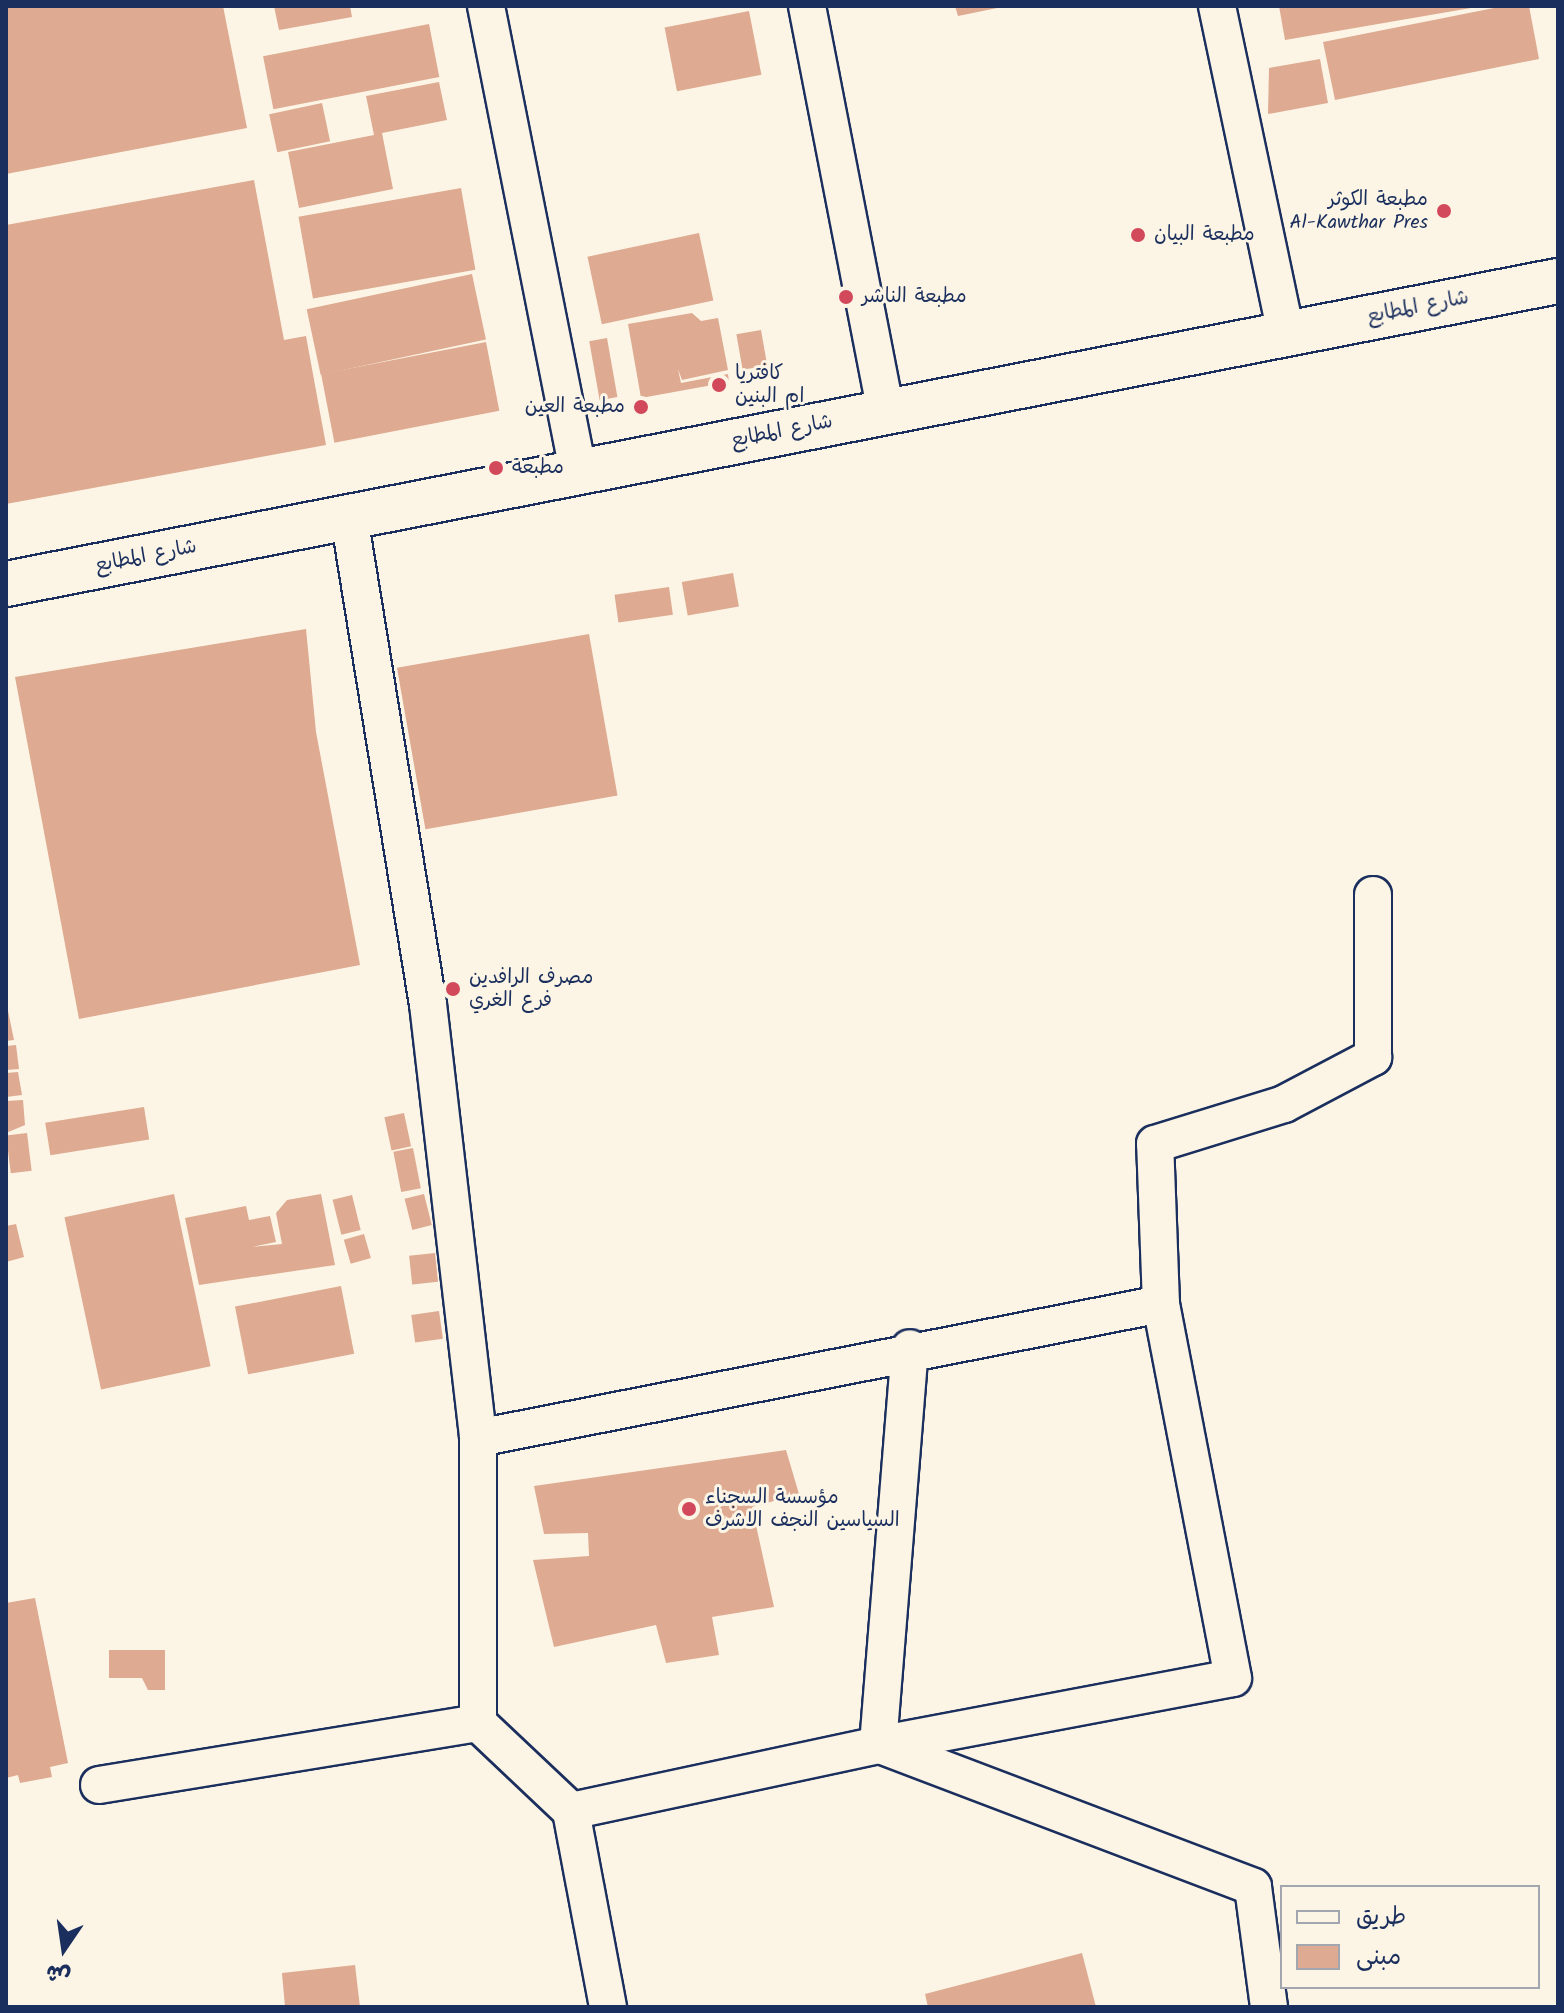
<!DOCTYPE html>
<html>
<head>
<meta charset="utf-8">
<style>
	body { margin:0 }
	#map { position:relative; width:1564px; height:2013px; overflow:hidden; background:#fcf5e5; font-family:Kalam,"Playpen Sans Arabic",sans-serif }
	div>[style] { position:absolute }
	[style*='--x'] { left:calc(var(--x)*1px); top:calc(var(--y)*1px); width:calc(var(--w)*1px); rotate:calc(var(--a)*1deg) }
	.building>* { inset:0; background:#deaa91; transform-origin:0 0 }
	.roads { filter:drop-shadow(2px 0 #1b2f5e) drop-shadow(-2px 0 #1b2f5e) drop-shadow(0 2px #1b2f5e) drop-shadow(0 -2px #1b2f5e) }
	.minor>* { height:36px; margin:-18px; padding:0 18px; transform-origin:18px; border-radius:18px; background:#fcf5e5 }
	.tertiary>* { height:44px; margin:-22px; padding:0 22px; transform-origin:22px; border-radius:22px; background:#fcf5e5 }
	.dots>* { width:22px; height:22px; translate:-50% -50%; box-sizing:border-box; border:4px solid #fcf5e5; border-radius:50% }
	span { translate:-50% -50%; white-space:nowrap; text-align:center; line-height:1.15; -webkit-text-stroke:6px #fcf5e5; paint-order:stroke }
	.poi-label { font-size:20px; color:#1b2f5e }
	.right { translate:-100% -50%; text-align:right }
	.left { translate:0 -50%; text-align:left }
	.street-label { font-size:20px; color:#1b2f5e }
	.frame { position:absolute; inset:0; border:8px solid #1b2f5e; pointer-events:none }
	.legend { position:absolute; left:1280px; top:1885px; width:260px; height:104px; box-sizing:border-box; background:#fcf5e5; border:2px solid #a2a6af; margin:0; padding:10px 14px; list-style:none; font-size:24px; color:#1b2f5e }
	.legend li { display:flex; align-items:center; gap:16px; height:40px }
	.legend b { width:40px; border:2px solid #a2a6af }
	.north { position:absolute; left:24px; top:1909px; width:80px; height:80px; -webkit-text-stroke:6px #fcf5e5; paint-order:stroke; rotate:193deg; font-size:22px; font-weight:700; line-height:32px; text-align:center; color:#1b2f5e }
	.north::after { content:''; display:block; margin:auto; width:28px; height:36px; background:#1b2f5e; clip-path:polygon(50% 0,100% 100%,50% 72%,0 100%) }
</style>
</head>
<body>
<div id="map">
	<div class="building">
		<div style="clip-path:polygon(6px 6px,223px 6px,247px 128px,6px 174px)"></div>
		<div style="clip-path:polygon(274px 6px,350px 6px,352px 17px,279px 30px)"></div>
		<div style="clip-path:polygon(955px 6px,1002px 6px,1002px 7px,958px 16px)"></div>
		<div style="clip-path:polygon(1279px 6px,1471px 6px,1471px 8px,1285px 40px)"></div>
		<div style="clip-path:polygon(1504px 6px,1529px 6px,1539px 59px,1335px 100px,1323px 42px)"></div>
		<div style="left:749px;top:11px;width:65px;height:86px;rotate:79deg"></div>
		<div style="left:429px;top:24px;width:54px;height:169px;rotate:79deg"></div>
		<div style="clip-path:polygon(1320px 59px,1328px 103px,1268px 114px,1269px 68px)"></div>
		<div style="clip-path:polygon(439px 82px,447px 120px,382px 133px,393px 189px,299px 208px,288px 152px,374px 135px,366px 96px)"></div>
		<div style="left:322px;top:103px;width:39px;height:54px;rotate:78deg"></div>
		<div style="clip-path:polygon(254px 180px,284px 340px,306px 336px,326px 445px,6px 504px,6px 225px)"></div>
		<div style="left:461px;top:188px;width:83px;height:165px;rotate:80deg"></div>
		<div style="left:699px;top:233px;width:69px;height:114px;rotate:78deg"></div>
		<div style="left:472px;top:274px;width:67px;height:169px;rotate:78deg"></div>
		<div style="clip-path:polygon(692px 313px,701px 321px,718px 318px,728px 370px,682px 380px,678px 369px,681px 383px,728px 374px,729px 382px,641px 398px,628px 324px)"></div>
		<div style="left:761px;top:330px;width:36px;height:25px;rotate:80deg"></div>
		<div style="left:607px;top:338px;width:60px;height:18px;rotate:80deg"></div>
		<div style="left:486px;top:342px;width:70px;height:168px;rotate:79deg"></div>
		<div style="left:733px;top:573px;width:34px;height:52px;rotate:80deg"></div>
		<div style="left:669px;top:587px;width:28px;height:55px;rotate:82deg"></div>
		<div style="clip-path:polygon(306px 629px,316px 732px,360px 965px,79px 1019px,15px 677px)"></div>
		<div style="left:589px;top:634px;width:164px;height:195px;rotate:80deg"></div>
		<div style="clip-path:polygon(6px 1001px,14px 1040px,6px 1041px)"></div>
		<div style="clip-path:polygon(16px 1045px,19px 1069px,6px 1070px,6px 1046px)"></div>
		<div style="clip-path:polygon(18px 1072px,22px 1095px,6px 1097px,6px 1073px)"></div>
		<div style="clip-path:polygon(23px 1100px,25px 1125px,6px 1133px,6px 1101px)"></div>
		<div style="left:144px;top:1107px;width:33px;height:100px;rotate:81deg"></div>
		<div style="left:404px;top:1113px;width:34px;height:20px;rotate:78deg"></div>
		<div style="left:27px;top:1133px;width:38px;height:21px;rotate:83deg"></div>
		<div style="left:413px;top:1148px;width:41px;height:20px;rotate:79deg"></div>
		<div style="left:174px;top:1194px;width:176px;height:112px;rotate:78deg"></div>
		<div style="clip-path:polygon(321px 1194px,335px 1265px,199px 1285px,185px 1218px,246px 1206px,249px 1220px,270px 1216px,276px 1242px,252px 1247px,282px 1244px,276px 1213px,287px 1200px)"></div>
		<div style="left:424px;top:1194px;width:32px;height:20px;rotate:76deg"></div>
		<div style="left:352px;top:1195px;width:36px;height:20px;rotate:76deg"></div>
		<div style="clip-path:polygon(16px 1224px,24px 1257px,6px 1262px,6px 1226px)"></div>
		<div style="left:364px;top:1234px;width:25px;height:21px;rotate:74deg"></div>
		<div style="left:435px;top:1253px;width:29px;height:26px;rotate:84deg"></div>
		<div style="left:341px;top:1286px;width:69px;height:108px;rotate:79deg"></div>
		<div style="left:439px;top:1311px;width:28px;height:28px;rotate:82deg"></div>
		<div style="clip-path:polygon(786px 1450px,799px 1494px,752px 1507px,774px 1607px,712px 1617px,719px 1655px,666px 1663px,656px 1625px,554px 1647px,533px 1560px,589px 1556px,588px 1533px,544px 1534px,534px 1486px)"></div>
		<div style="clip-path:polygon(35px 1598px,68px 1763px,50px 1767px,52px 1777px,20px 1783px,18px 1775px,6px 1778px,6px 1603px)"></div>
		<div style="clip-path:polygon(109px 1650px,165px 1650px,165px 1690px,148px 1690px,142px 1678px,109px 1678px)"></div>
		<div style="clip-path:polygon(1082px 1953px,1096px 2007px,928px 2007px,925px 1994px)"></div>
		<div style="clip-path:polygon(355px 1965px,360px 2007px,285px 2007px,282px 1973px)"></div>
	</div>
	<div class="roads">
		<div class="minor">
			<div style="--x:486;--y:6;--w:475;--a:78.8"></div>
			<div style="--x:807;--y:6;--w:414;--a:79"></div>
			<div style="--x:1217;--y:6;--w:335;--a:78.1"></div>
			<div style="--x:349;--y:517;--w:493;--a:80.8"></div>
			<div style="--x:428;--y:1004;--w:437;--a:83.4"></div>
			<div style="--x:478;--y:1438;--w:285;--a:90"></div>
			<div style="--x:478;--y:1723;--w:128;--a:43.4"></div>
			<div style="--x:571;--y:1811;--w:199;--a:79.3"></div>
			<div style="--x:478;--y:1438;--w:696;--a:-11.1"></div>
			<div style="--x:1161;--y:1304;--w:160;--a:-92.1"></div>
			<div style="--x:1155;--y:1144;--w:135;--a:-17.2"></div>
			<div style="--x:1284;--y:1104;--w:101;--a:-27.8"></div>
			<div style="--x:1373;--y:1057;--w:162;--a:-90"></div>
			<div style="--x:878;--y:1745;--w:361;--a:-10.7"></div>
			<div style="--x:1233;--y:1678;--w:381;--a:-100.9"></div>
			<div style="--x:880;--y:1745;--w:399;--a:20.8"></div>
			<div style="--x:1253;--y:1887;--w:121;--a:82.4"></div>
			<div style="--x:99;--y:1785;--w:384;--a:-9.3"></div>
			<div style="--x:571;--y:1811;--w:314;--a:-12.1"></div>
			<div style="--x:878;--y:1745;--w:398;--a:-85.4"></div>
		</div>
		<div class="tertiary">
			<div style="--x:6;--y:584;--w:1581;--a:-11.05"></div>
		</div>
	</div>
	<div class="dots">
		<div style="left:1444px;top:211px;background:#d1495b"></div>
		<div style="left:1138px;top:235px;background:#d1495b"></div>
		<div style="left:846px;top:297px;background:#d1495b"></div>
		<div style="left:719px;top:385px;background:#d1495b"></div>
		<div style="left:641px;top:407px;background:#d1495b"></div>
		<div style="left:496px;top:468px;background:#d1495b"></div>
		<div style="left:453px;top:989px;background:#d1495b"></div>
		<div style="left:689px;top:1509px;background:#d1495b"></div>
	</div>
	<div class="poi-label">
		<span class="right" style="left:1428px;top:212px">مطبعة الكوثر<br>Al-Kawthar Pres</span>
		<span class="left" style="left:1154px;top:235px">مطبعة البيان</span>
		<span class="left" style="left:862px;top:297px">مطبعة الناشر</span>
		<span class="left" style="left:735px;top:386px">كافتريا<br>ام البنين</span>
		<span class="right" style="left:625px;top:407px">مطبعة العين</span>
		<span class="left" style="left:512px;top:468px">مطبعة</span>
		<span class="left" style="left:469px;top:990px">مصرف الرافدين<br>فرع الغري</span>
		<span class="left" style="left:705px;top:1510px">مؤسسة السجناء<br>السياسين النجف الاشرف</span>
	</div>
	<div class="street-label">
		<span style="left:1418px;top:308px;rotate:-11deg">شارع المطابع</span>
		<span style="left:782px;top:432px;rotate:-11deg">شارع المطابع</span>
		<span style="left:146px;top:557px;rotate:-11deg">شارع المطابع</span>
	</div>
	<div class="frame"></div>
	<ul class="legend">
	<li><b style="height:10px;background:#fcf5e5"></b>طريق</li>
	<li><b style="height:22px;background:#deaa91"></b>مبنى</li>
	</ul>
	<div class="north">ش</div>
</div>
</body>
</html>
